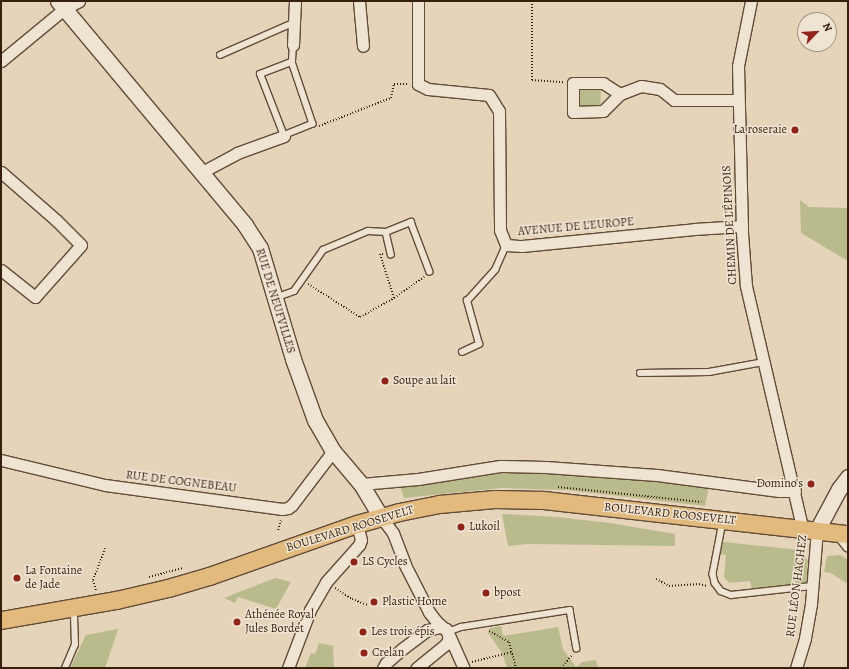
<!DOCTYPE html>
<html>
<head>
<meta charset="utf-8">
<style>
	body { margin:0 }
	#map { position:relative; width:849px; height:669px; overflow:hidden; background:#e6d4ba; font-family:Alegreya,serif }
	div>[style] { position:absolute }
	[style*='--x'] { left:calc(var(--x)*1px); top:calc(var(--y)*1px); width:calc(var(--w)*1px); rotate:calc(var(--a)*1deg) }
	.green>* { inset:0; background:#babb8c; transform-origin:0 0 }
	.path>* { height:2px; margin-top:-1px; transform-origin:0; background:repeating-linear-gradient(90deg,#361f0b 0 1px,transparent 0 3px) }
	.roads { filter:drop-shadow(1px 0 #624c37) drop-shadow(-1px 0 #624c37) drop-shadow(0 1px #624c37) drop-shadow(0 -1px #624c37) }
	.service>* { height:5.5px; margin:-2.75px; padding:0 2.75px; transform-origin:2.75px; border-radius:2.75px; background:#efe3d2 }
	.minor>* { height:11px; margin:-5.5px; padding:0 5.5px; transform-origin:5.5px; border-radius:5.5px; background:#efe3d2 }
	.secondary>* { height:15px; margin:-7.5px; padding:0 7.5px; transform-origin:7.5px; border-radius:7.5px; background:#efe3d2 }
	.primary>* { height:17px; margin:-8.5px; padding:0 8.5px; transform-origin:8.5px; border-radius:8.5px; background:#e3ba7d }
	.dots>* { width:11px; height:11px; translate:-50% -50%; box-sizing:border-box; border:2px solid #efe3d2; border-radius:50% }
	span { translate:-50% -50%; white-space:nowrap; text-align:center; line-height:1.15; -webkit-text-stroke:3px #efe3d2; paint-order:stroke }
	.poi-label { font-size:12px; color:#361f0b }
	.right { translate:-100% -50%; text-align:right }
	.left { translate:0 -50%; text-align:left }
	.street-label { font-size:12px; color:#361f0b }
	.frame { position:absolute; inset:0; border:2px solid #361f0b; pointer-events:none }
	.north { position:absolute; left:797px; top:12px; width:40px; height:40px; box-sizing:border-box; background:#efe3d2; border:1px solid #a59582; border-radius:50%; rotate:65deg; font-size:11px; font-weight:700; line-height:16px; text-align:center; color:#361f0b }
	.north::after { content:''; display:block; margin:auto; width:14px; height:18px; background:#8f2418; clip-path:polygon(50% 0,100% 100%,50% 72%,0 100%) }
</style>
</head>
<body>
<div id="map">
	<div class="green">
		<div style="left:578px;top:86px;width:23px;height:21px;rotate:2deg"></div>
		<div style="clip-path:polygon(800px 200px,809px 207px,848px 208px,848px 261px,801px 233px)"></div>
		<div style="clip-path:polygon(501px 471px,537px 471px,653px 479px,709px 486px,705px 506px,566px 490px,502px 488px,404px 498px,400px 486px)"></div>
		<div style="clip-path:polygon(502px 514px,557px 517px,610px 523px,675px 534px,675px 546px,527px 544px,508px 546px)"></div>
		<div style="clip-path:polygon(723px 542px,799px 550px,808px 561px,807px 583px,752px 589px,750px 581px,729px 583px,724px 577px,726px 555px,720px 554px)"></div>
		<div style="clip-path:polygon(840px 555px,848px 560px,848px 580px,846px 583px,831px 573px,824px 572px,827px 556px)"></div>
		<div style="clip-path:polygon(275px 578px,291px 582px,276px 609px,238px 597px,235px 603px,224px 598px)"></div>
		<div style="clip-path:polygon(501px 626px,503px 636px,558px 627px,563px 649px,576px 667px,582px 662px,596px 660px,598px 668px,507px 668px,502px 653px,488px 633px,490px 628px)"></div>
		<div style="clip-path:polygon(118px 629px,105px 668px,70px 668px,86px 635px)"></div>
		<div style="clip-path:polygon(319px 643px,333px 646px,334px 668px,305px 668px,311px 653px,315px 654px)"></div>
	</div>
	<div class="path">
		<div style="--x:532;--y:1;--w:79;--a:90"></div>
		<div style="--x:532;--y:80;--w:32;--a:4"></div>
		<div style="--x:319;--y:126;--w:77;--a:-21.3"></div>
		<div style="--x:391;--y:98;--w:14;--a:-78"></div>
		<div style="--x:394;--y:84;--w:13;--a:0"></div>
		<div style="--x:383;--y:254;--w:3;--a:180"></div>
		<div style="--x:380;--y:254;--w:46;--a:72.3"></div>
		<div style="--x:308;--y:284;--w:62;--a:32.4"></div>
		<div style="--x:360;--y:317;--w:39;--a:-29"></div>
		<div style="--x:394;--y:298;--w:37;--a:-35"></div>
		<div style="--x:558;--y:487;--w:144;--a:6"></div>
		<div style="--x:278;--y:530;--w:10;--a:-73"></div>
		<div style="--x:149;--y:577;--w:35;--a:-15"></div>
		<div style="--x:656;--y:579;--w:15;--a:28"></div>
		<div style="--x:669;--y:586;--w:30;--a:-4"></div>
		<div style="--x:699;--y:584;--w:8;--a:14"></div>
		<div style="--x:335;--y:588;--w:20;--a:33"></div>
		<div style="--x:352;--y:599;--w:17;--a:21"></div>
		<div style="--x:96;--y:590;--w:10;--a:-107"></div>
		<div style="--x:93;--y:580;--w:34;--a:-69"></div>
		<div style="--x:489;--y:631;--w:23;--a:29"></div>
		<div style="--x:509;--y:642;--w:27;--a:75"></div>
		<div style="--x:472;--y:662;--w:41;--a:-14"></div>
		<div style="--x:561;--y:668;--w:18;--a:-49"></div>
	</div>
	<div class="roads">
		<div class="service">
			<div style="--x:220;--y:55;--w:80;--a:-23.7"></div>
			<div style="--x:292;--y:62;--w:65;--a:71.3"></div>
			<div style="--x:313;--y:124;--w:31;--a:158"></div>
			<div style="--x:284;--y:136;--w:66;--a:-111.2"></div>
			<div style="--x:260;--y:74;--w:34;--a:-21"></div>
			<div style="--x:292;--y:62;--w:17;--a:-87"></div>
			<div style="--x:386;--y:232;--w:23;--a:77"></div>
			<div style="--x:275;--y:298;--w:20;--a:-20"></div>
			<div style="--x:294;--y:291;--w:50;--a:-54.7"></div>
			<div style="--x:323;--y:250;--w:49;--a:-22.9"></div>
			<div style="--x:368;--y:231;--w:18;--a:3"></div>
			<div style="--x:386;--y:232;--w:27;--a:-22"></div>
			<div style="--x:411;--y:222;--w:53;--a:69.2"></div>
			<div style="--x:462;--y:352;--w:19;--a:-25"></div>
			<div style="--x:479;--y:344;--w:45;--a:-105.6"></div>
			<div style="--x:467;--y:301;--w:42;--a:-47.9"></div>
			<div style="--x:495;--y:270;--w:27;--a:-66"></div>
			<div style="--x:640;--y:373;--w:69;--a:-0.8"></div>
			<div style="--x:709;--y:372;--w:56;--a:-10.3"></div>
			<div style="--x:723;--y:522;--w:53;--a:100.9"></div>
			<div style="--x:713;--y:574;--w:9;--a:77"></div>
			<div style="--x:715;--y:583;--w:10;--a:53"></div>
			<div style="--x:721;--y:591;--w:11;--a:22"></div>
			<div style="--x:731;--y:595;--w:81;--a:-6.3"></div>
			<div style="--x:448;--y:632;--w:14;--a:-21"></div>
			<div style="--x:461;--y:627;--w:110;--a:-8.9"></div>
			<div style="--x:570;--y:610;--w:39;--a:80"></div>
			<div style="--x:65;--y:668;--w:25;--a:-67"></div>
			<div style="--x:75;--y:645;--w:36;--a:-92"></div>
		</div>
		<div class="minor">
			<div style="--x:359;--y:1;--w:45;--a:84.9"></div>
			<div style="--x:418;--y:1;--w:83;--a:90"></div>
			<div style="--x:418;--y:84;--w:11;--a:27"></div>
			<div style="--x:428;--y:89;--w:61;--a:5.6"></div>
			<div style="--x:489;--y:95;--w:19;--a:58"></div>
			<div style="--x:499;--y:111;--w:119;--a:89.5"></div>
			<div style="--x:500;--y:230;--w:16;--a:68"></div>
			<div style="--x:506;--y:245;--w:16;--a:4"></div>
			<div style="--x:522;--y:246;--w:173;--a:-5.6"></div>
			<div style="--x:694;--y:229;--w:48;--a:-3.6"></div>
			<div style="--x:751;--y:1;--w:66;--a:101.3"></div>
			<div style="--x:738;--y:66;--w:167;--a:88.6"></div>
			<div style="--x:742;--y:233;--w:53;--a:85.7"></div>
			<div style="--x:746;--y:286;--w:247;--a:76.9"></div>
			<div style="--x:293;--y:45;--w:44;--a:-87.4"></div>
			<div style="--x:1;--y:61;--w:82;--a:-39.5"></div>
			<div style="--x:64;--y:9;--w:17;--a:-28"></div>
			<div style="--x:620;--y:94;--w:24;--a:135"></div>
			<div style="--x:603;--y:111;--w:30;--a:178"></div>
			<div style="--x:573;--y:112;--w:29;--a:-90"></div>
			<div style="--x:573;--y:83;--w:30;--a:0"></div>
			<div style="--x:603;--y:83;--w:20;--a:33"></div>
			<div style="--x:620;--y:94;--w:22;--a:-21"></div>
			<div style="--x:641;--y:86;--w:19;--a:9"></div>
			<div style="--x:660;--y:89;--w:18;--a:38"></div>
			<div style="--x:674;--y:100;--w:64;--a:0"></div>
			<div style="--x:1;--y:172;--w:73;--a:41.1"></div>
			<div style="--x:56;--y:220;--w:35;--a:45"></div>
			<div style="--x:81;--y:245;--w:69;--a:131.5"></div>
			<div style="--x:35;--y:297;--w:43;--a:-141.5"></div>
			<div style="--x:202;--y:172;--w:40;--a:-28"></div>
			<div style="--x:237;--y:153;--w:50;--a:-19.9"></div>
			<div style="--x:1;--y:460;--w:107;--a:13.5"></div>
			<div style="--x:105;--y:485;--w:179;--a:7.7"></div>
			<div style="--x:282;--y:509;--w:6;--a:-9"></div>
			<div style="--x:288;--y:508;--w:5;--a:-37"></div>
			<div style="--x:292;--y:505;--w:68;--a:-52.8"></div>
			<div style="--x:361;--y:484;--w:57;--a:-5"></div>
			<div style="--x:418;--y:479;--w:83;--a:-9"></div>
			<div style="--x:500;--y:466;--w:46;--a:1.2"></div>
			<div style="--x:546;--y:467;--w:111;--a:4.1"></div>
			<div style="--x:657;--y:475;--w:123;--a:7.5"></div>
			<div style="--x:779;--y:491;--w:16;--a:0"></div>
			<div style="--x:381;--y:517;--w:20;--a:53"></div>
			<div style="--x:393;--y:533;--w:34;--a:69"></div>
			<div style="--x:405;--y:565;--w:53;--a:62.9"></div>
			<div style="--x:429;--y:612;--w:11;--a:52"></div>
			<div style="--x:436;--y:621;--w:12;--a:42"></div>
			<div style="--x:838;--y:533;--w:16;--a:52"></div>
			<div style="--x:449;--y:635;--w:36;--a:66"></div>
			<div style="--x:288;--y:668;--w:62;--a:-69.2"></div>
			<div style="--x:310;--y:610;--w:32;--a:-60"></div>
			<div style="--x:326;--y:582;--w:50;--a:-48.3"></div>
			<div style="--x:359;--y:545;--w:5;--a:-68"></div>
			<div style="--x:361;--y:540;--w:16;--a:-104"></div>
			<div style="--x:383;--y:668;--w:6;--a:-59"></div>
			<div style="--x:386;--y:663;--w:21;--a:-41"></div>
			<div style="--x:402;--y:649;--w:31;--a:-37"></div>
			<div style="--x:427;--y:630;--w:13;--a:-13"></div>
			<div style="--x:440;--y:627;--w:6;--a:18"></div>
			<div style="--x:446;--y:629;--w:9;--a:72"></div>
			<div style="--x:449;--y:638;--w:7;--a:117"></div>
			<div style="--x:446;--y:644;--w:38;--a:141"></div>
			<div style="--x:796;--y:668;--w:31;--a:-73"></div>
			<div style="--x:805;--y:638;--w:35;--a:-80"></div>
			<div style="--x:811;--y:604;--w:74;--a:-85.4"></div>
		</div>
		<div class="secondary">
			<div style="--x:58;--y:1;--w:292;--a:50.1"></div>
			<div style="--x:245;--y:225;--w:27;--a:57"></div>
			<div style="--x:260;--y:248;--w:116;--a:73.4"></div>
			<div style="--x:293;--y:359;--w:65;--a:70.2"></div>
			<div style="--x:315;--y:420;--w:36;--a:60"></div>
			<div style="--x:333;--y:451;--w:43;--a:49.7"></div>
			<div style="--x:361;--y:484;--w:39;--a:59"></div>
			<div style="--x:817;--y:530;--w:47;--a:-61.8"></div>
			<div style="--x:839;--y:489;--w:15;--a:-53"></div>
		</div>
		<div class="primary">
			<div style="--x:1;--y:620;--w:117;--a:-9.9"></div>
			<div style="--x:116;--y:600;--w:53;--a:-13"></div>
			<div style="--x:168;--y:588;--w:43;--a:-16.3"></div>
			<div style="--x:209;--y:576;--w:157;--a:-19.4"></div>
			<div style="--x:357;--y:524;--w:44;--a:-15.9"></div>
			<div style="--x:399;--y:512;--w:41;--a:-11.3"></div>
			<div style="--x:439;--y:504;--w:56;--a:-5.1"></div>
			<div style="--x:495;--y:499;--w:48;--a:1.2"></div>
			<div style="--x:543;--y:500;--w:307;--a:6.4"></div>
		</div>
	</div>
	<div class="dots">
		<div style="left:795px;top:130px;background:#8f2418"></div>
		<div style="left:385px;top:381px;background:#8f2418"></div>
		<div style="left:811px;top:484px;background:#8f2418"></div>
		<div style="left:461px;top:527px;background:#8f2418"></div>
		<div style="left:354px;top:562px;background:#8f2418"></div>
		<div style="left:17px;top:578px;background:#8f2418"></div>
		<div style="left:486px;top:593px;background:#8f2418"></div>
		<div style="left:374px;top:602px;background:#8f2418"></div>
		<div style="left:237px;top:622px;background:#8f2418"></div>
		<div style="left:363px;top:632px;background:#8f2418"></div>
		<div style="left:364px;top:653px;background:#8f2418"></div>
	</div>
	<div class="poi-label">
		<span class="right" style="left:787px;top:130px">La roseraie</span>
		<span class="left" style="left:393px;top:381px">Soupe au lait</span>
		<span class="right" style="left:803px;top:484px">Domino's</span>
		<span class="left" style="left:469px;top:527px">Lukoil</span>
		<span class="left" style="left:362px;top:562px">LS Cycles</span>
		<span class="left" style="left:25px;top:578px">La Fontaine<br>de Jade</span>
		<span class="left" style="left:494px;top:593px">bpost</span>
		<span class="left" style="left:382px;top:602px">Plastic Home</span>
		<span class="left" style="left:245px;top:622px">Athénée Royal<br>Jules Bordet</span>
		<span class="left" style="left:371px;top:632px">Les trois épis</span>
		<span class="left" style="left:372px;top:653px">Crelan</span>
	</div>
	<div class="street-label">
		<span style="left:730px;top:225px;rotate:-93deg">CHEMIN DE L'ÉPINOIS</span>
		<span style="left:576px;top:227px;rotate:-5deg">AVENUE DE L'EUROPE</span>
		<span style="left:275px;top:301px;rotate:73deg">RUE DE NEUFVILLES</span>
		<span style="left:181px;top:482px;rotate:7deg">RUE DE COGNEBEAU</span>
		<span style="left:670px;top:514px;rotate:6deg">BOULEVARD ROOSEVELT</span>
		<span style="left:350px;top:529px;rotate:-17deg">BOULEVARD ROOSEVELT</span>
		<span style="left:797px;top:586px;rotate:-83deg">RUE LÉON HACHEZ</span>
	</div>
	<div class="frame"></div>
	<div class="north">N</div>
</div>
</body>
</html>
